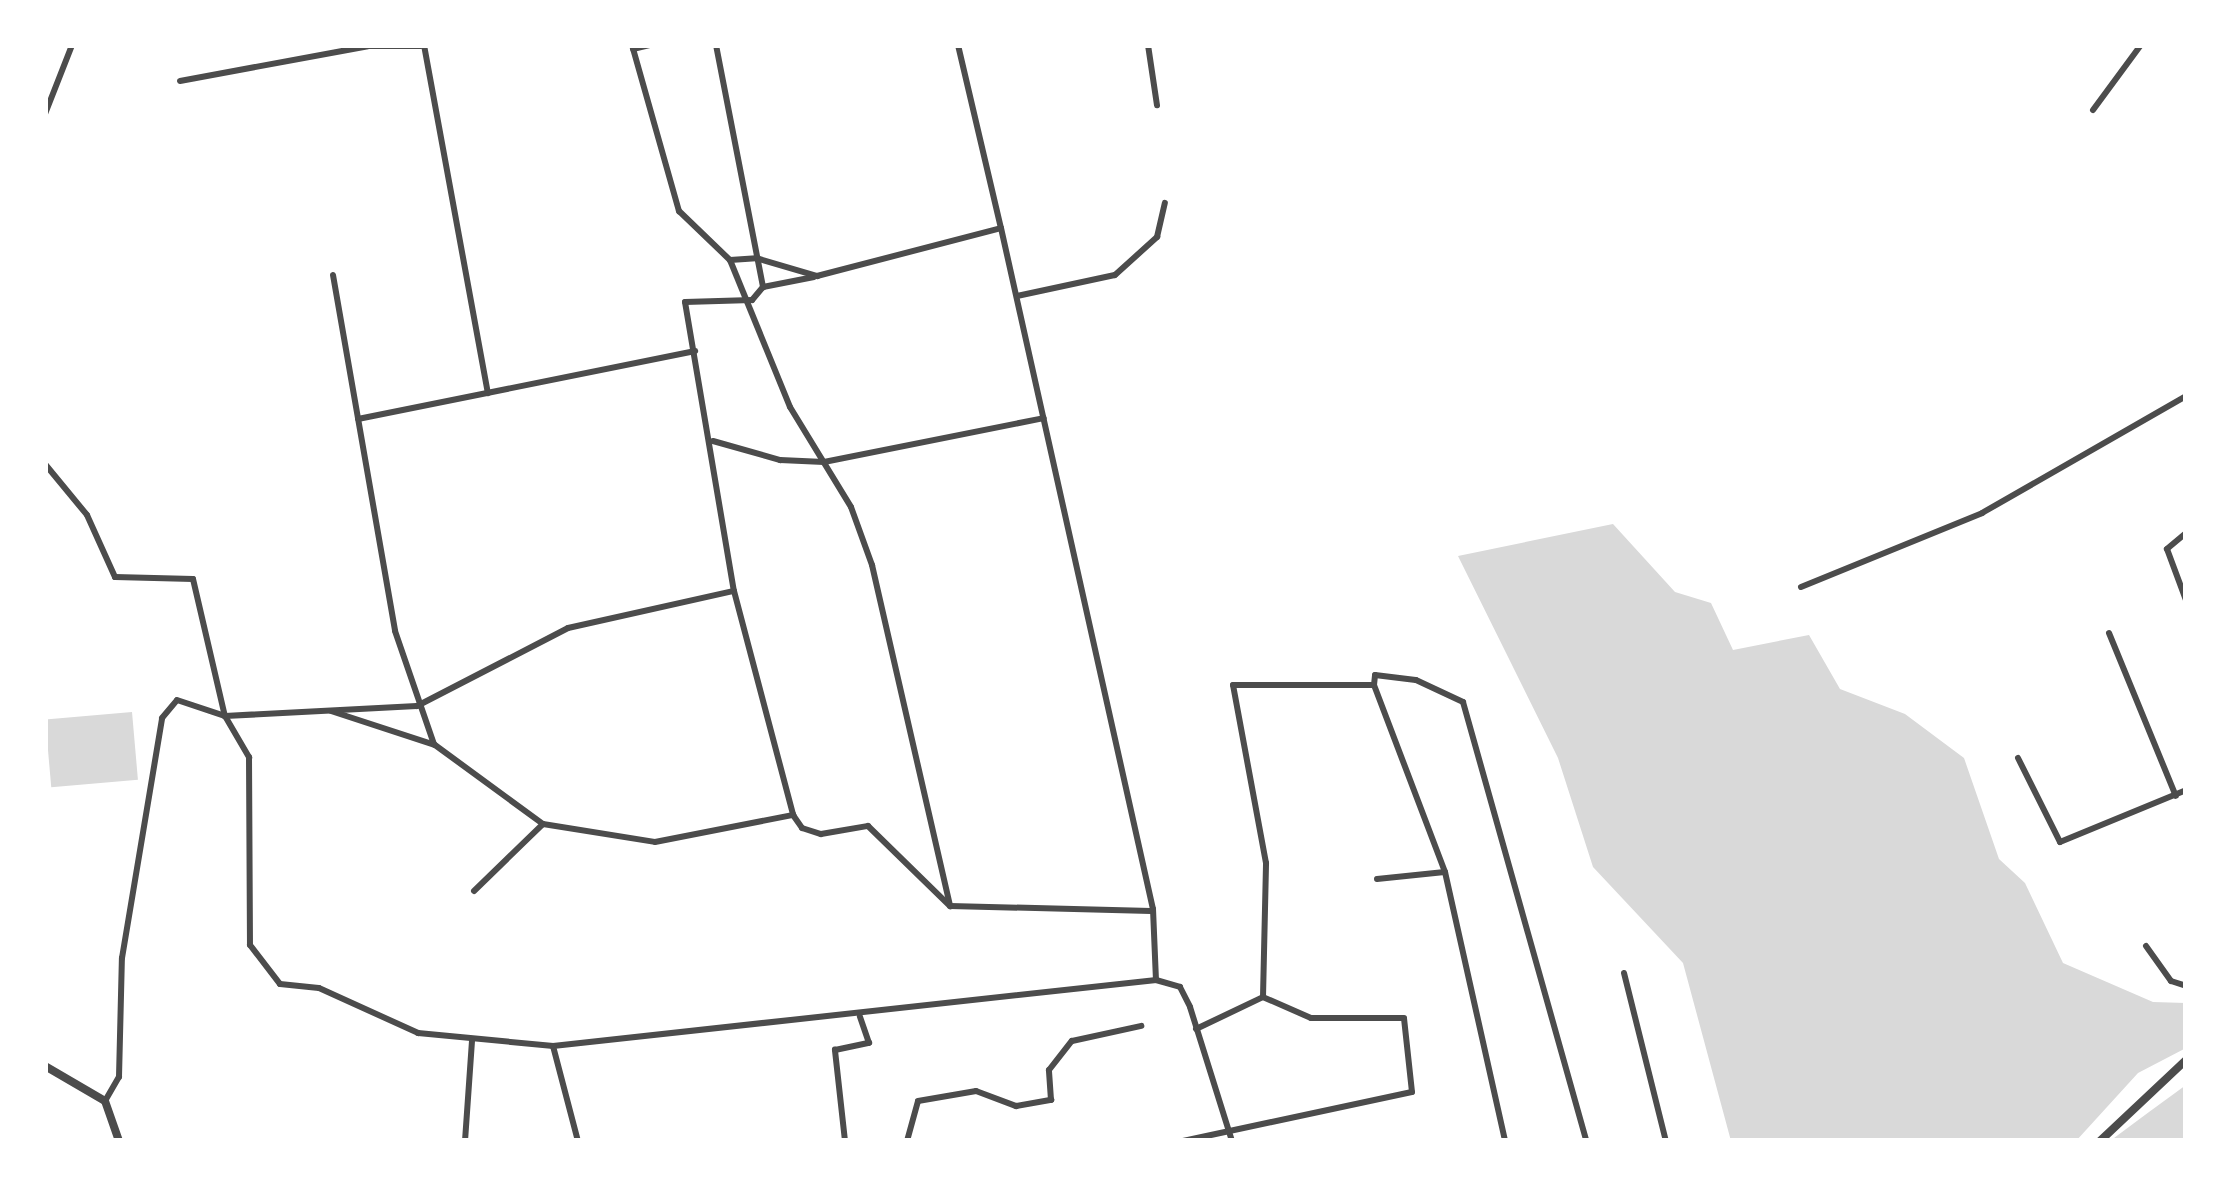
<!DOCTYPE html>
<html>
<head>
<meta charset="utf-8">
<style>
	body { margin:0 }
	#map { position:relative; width:2231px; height:1186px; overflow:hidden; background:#fff; font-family:Helvetica,sans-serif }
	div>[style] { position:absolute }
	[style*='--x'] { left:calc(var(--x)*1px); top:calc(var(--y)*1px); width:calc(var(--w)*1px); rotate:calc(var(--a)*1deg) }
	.water>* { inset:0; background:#d9d9d9; transform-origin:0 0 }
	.minor>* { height:6px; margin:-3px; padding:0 3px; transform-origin:3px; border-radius:3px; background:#4c4c4c }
	.tertiary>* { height:8px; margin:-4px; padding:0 4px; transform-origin:4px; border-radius:4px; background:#4c4c4c }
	span { translate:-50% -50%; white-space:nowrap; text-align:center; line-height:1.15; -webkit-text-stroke:9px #fff; paint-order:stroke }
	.frame { position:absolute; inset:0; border:48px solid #fff; pointer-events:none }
</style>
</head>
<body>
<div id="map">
	<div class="water">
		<div style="clip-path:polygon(1613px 524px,1675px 592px,1711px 603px,1733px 650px,1809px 635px,1840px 689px,1905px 714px,1964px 758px,1999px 859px,2025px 883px,2063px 963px,2153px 1002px,2186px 1003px,2186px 1048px,2138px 1073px,2076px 1141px,1731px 1141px,1683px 963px,1593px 867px,1558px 758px,1458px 556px)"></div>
		<div style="left:132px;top:712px;width:68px;height:87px;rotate:85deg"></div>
		<div style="clip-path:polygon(2186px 1085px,2186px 1141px,2110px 1141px,2149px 1112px)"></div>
	</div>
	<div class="minor">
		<div style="--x:424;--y:45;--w:354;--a:79.6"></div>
		<div style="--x:632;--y:45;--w:173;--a:74.2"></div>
		<div style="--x:679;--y:211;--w:71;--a:43.9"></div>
		<div style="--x:730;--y:260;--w:26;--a:-4"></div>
		<div style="--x:756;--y:258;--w:64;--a:16.4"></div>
		<div style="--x:817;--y:276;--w:190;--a:-14.6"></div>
		<div style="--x:1001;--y:228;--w:698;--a:77.42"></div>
		<div style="--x:1153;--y:909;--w:71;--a:87.6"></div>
		<div style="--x:1156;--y:980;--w:25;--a:16"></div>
		<div style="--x:1180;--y:987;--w:22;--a:63"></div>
		<div style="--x:1190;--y:1007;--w:140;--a:72.6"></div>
		<div style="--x:716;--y:45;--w:247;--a:79"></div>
		<div style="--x:958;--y:45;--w:188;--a:76.8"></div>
		<div style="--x:1148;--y:45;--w:61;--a:81.5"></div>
		<div style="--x:633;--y:49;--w:18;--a:-13"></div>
		<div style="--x:180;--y:81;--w:191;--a:-10.5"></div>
		<div style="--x:368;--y:46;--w:53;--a:0"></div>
		<div style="--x:2093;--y:110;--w:81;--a:-53.6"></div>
		<div style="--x:45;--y:114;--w:74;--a:-68.6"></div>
		<div style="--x:730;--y:260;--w:159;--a:67.8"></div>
		<div style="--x:790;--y:407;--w:117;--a:58.6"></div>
		<div style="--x:851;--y:507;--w:62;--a:70.1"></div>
		<div style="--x:872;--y:565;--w:349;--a:77.1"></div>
		<div style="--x:333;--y:275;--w:361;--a:80.1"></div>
		<div style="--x:395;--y:631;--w:120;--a:71"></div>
		<div style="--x:814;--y:277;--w:52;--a:168.9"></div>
		<div style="--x:763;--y:287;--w:17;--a:130"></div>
		<div style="--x:752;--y:300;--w:67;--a:178.3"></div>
		<div style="--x:685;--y:302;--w:293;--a:80.4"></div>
		<div style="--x:734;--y:591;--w:232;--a:75.2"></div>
		<div style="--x:793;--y:815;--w:16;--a:55"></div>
		<div style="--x:802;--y:828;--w:20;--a:18"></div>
		<div style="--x:821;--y:834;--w:48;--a:-9.7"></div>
		<div style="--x:868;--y:826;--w:115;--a:44.3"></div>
		<div style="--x:950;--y:906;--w:201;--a:1.4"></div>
		<div style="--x:1017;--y:296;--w:100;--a:-12.1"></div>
		<div style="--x:1115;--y:275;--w:57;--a:-42.1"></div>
		<div style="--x:1157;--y:237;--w:35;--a:-77"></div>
		<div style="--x:358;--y:419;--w:344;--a:-11.4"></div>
		<div style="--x:713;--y:441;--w:70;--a:15.8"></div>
		<div style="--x:780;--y:460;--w:44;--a:2.6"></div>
		<div style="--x:824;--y:462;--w:224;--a:-11.3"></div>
		<div style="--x:45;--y:464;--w:66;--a:50.5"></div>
		<div style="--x:87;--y:515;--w:68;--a:65.7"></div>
		<div style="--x:115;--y:577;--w:78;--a:1.5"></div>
		<div style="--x:193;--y:579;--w:141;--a:76.9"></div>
		<div style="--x:225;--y:716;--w:48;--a:59.7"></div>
		<div style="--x:249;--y:757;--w:188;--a:89.7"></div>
		<div style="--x:250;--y:945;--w:49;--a:52.4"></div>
		<div style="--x:280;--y:984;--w:39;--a:6"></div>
		<div style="--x:319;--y:988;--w:109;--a:24.4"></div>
		<div style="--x:418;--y:1033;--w:136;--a:5.5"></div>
		<div style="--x:553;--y:1046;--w:607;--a:-6.25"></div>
		<div style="--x:2186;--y:533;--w:25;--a:140"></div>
		<div style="--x:2167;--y:549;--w:54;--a:69.6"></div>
		<div style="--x:1801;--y:587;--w:196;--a:-22.2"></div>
		<div style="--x:1982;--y:513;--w:235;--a:-29.8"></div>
		<div style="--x:2109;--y:633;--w:176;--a:67.7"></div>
		<div style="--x:1374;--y:685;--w:200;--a:69.2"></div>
		<div style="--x:1445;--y:872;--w:276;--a:77.4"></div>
		<div style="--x:331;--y:711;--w:109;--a:18.1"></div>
		<div style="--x:435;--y:745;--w:134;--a:36.2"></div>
		<div style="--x:543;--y:824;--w:113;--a:9.1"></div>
		<div style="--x:655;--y:842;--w:141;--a:-11.1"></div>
		<div style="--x:2018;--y:758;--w:94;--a:63.4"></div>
		<div style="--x:2060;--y:842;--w:136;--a:-22.4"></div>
		<div style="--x:1377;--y:879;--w:68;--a:-5.9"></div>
		<div style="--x:474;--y:891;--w:96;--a:-44.2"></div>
		<div style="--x:2146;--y:946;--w:43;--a:54.5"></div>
		<div style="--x:2171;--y:981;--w:16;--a:18"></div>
		<div style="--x:1624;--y:973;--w:173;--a:76"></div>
		<div style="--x:1196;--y:1029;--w:74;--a:-25.5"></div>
		<div style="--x:1263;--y:997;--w:134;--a:-88.7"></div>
		<div style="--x:1266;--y:863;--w:181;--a:-100.5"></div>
		<div style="--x:1233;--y:685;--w:141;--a:0"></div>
		<div style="--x:1374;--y:685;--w:10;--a:-84"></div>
		<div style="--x:1375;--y:675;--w:41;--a:7"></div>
		<div style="--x:1416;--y:680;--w:52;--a:25.1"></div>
		<div style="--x:1463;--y:702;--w:456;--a:74.3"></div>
		<div style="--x:553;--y:1046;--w:98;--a:75.3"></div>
		<div style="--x:105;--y:1101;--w:28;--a:-60"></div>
		<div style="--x:119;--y:1077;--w:119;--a:-88.6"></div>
		<div style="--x:122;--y:958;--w:243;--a:-80.5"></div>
		<div style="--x:162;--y:718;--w:23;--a:-50"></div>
		<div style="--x:177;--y:700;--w:51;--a:18.4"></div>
		<div style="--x:225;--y:716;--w:192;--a:-3"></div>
		<div style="--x:417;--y:706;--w:170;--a:-27.3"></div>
		<div style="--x:568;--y:628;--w:170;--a:-12.6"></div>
		<div style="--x:465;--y:1141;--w:101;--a:-86"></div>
		<div style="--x:845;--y:1141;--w:92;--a:-96.3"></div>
		<div style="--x:835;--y:1050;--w:35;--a:-12"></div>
		<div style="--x:869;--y:1043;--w:28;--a:-109"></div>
		<div style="--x:907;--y:1141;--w:41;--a:-74.6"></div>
		<div style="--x:918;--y:1101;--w:59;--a:-9.8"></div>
		<div style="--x:976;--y:1091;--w:43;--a:20.6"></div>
		<div style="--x:1016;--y:1106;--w:36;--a:-10"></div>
		<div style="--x:1051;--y:1100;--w:30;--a:-94"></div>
		<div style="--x:1049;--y:1070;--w:37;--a:-52"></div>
		<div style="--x:1072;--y:1041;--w:71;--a:-12.3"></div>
		<div style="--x:1183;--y:1141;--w:234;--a:-12.1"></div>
		<div style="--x:1412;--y:1092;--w:74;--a:-96.2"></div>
		<div style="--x:1404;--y:1018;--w:93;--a:180"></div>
		<div style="--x:1311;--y:1018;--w:52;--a:-156.4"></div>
	</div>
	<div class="tertiary">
		<div style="--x:45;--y:1066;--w:69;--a:30.3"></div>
		<div style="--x:105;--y:1101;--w:42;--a:70.7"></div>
		<div style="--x:2100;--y:1141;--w:118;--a:-43.3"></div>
	</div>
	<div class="frame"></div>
</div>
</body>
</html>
